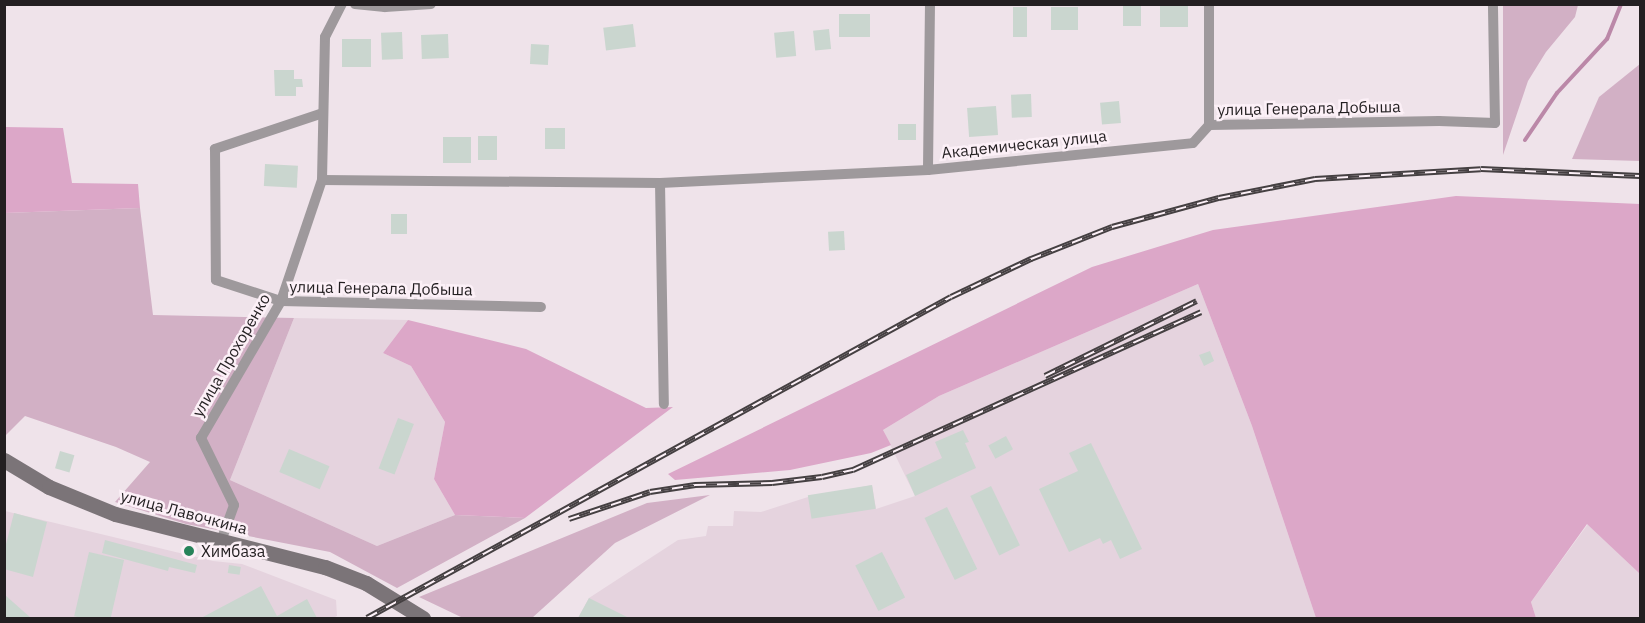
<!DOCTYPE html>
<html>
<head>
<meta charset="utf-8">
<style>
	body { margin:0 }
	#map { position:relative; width:1645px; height:623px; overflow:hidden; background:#efe3ea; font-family:"IBM Plex Sans",sans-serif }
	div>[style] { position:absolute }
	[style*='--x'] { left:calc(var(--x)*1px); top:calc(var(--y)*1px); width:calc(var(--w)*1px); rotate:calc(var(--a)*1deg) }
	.built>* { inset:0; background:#e5d3de }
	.green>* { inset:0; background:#d2b0c5 }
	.forest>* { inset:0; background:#dca7c8 }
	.stream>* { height:4px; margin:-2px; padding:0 2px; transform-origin:2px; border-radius:2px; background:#bb88a8 }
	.building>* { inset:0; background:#cad6cf; transform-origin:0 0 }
	.minor>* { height:10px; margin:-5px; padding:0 5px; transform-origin:5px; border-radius:5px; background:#9e999c }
	.secondary>* { height:15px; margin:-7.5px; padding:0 7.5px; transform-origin:7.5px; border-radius:7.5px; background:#7b7478 }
	.rail>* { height:6px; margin-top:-3px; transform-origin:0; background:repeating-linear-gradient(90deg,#fcf0f7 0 11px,#454042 0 22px); box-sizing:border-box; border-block:2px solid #454042 }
	.dots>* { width:16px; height:16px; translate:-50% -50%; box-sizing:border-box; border:3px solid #fcf0f7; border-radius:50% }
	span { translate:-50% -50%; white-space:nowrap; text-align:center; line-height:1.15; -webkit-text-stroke:5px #fcf0f7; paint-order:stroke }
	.street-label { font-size:16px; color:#231f21 }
	.poi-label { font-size:16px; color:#231f21 }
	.left { translate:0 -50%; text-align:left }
	.frame { position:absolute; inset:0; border:6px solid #231f21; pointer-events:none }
</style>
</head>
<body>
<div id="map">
	<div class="built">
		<div style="clip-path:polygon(1198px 284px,1252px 426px,1316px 618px,578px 618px,589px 598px,678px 540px,706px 536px,708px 526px,733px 526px,734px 511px,761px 512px,808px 497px,872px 485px,876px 509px,915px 496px,883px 430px,939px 396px)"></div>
		<div style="clip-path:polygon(294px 318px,408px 320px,383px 353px,411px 366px,445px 422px,434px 479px,455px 515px,377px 546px,230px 480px)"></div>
		<div style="clip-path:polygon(5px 511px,213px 561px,242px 564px,336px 600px,337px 616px,333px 618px,5px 618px)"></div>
		<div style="clip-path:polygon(1588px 524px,1640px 574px,1640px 618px,1536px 618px,1531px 602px)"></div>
	</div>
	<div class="green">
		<div style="clip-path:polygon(1503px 5px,1578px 5px,1575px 17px,1546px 52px,1528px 81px,1503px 155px)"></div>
		<div style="clip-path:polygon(1640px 64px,1640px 161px,1572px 159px,1599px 97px)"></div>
		<div style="clip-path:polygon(140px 208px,153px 315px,294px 318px,230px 480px,377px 546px,455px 515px,525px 518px,397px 588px,330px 552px,186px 524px,115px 502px,150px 462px,116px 447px,25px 416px,5px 436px,5px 213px)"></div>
		<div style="clip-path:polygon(710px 495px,615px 543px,532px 618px,463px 618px,419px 597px,647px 503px)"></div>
	</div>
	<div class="forest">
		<div style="clip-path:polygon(5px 127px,63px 128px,72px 183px,138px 184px,140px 208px,5px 213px)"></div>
		<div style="clip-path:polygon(1456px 196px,1640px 204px,1640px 574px,1587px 524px,1531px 602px,1536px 618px,1316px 618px,1252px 426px,1198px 284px,939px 396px,883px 430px,891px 445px,871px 453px,790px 470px,675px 480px,668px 474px,1092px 267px,1213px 230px)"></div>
		<div style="clip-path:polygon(408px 320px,526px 349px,646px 408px,673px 407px,525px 518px,455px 515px,434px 479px,445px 422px,411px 366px,383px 353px)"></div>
	</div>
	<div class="stream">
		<div style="--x:1525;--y:140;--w:57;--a:-55.8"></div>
		<div style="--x:1557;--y:93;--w:74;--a:-47.2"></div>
		<div style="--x:1607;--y:39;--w:38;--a:-68"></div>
	</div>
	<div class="building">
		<div style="left:1123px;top:4px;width:18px;height:22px"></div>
		<div style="left:1188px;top:5px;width:22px;height:28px;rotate:90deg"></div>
		<div style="left:1013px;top:7px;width:14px;height:30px"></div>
		<div style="left:1051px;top:7px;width:27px;height:23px"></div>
		<div style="left:839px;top:14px;width:31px;height:23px"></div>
		<div style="left:633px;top:24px;width:23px;height:30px;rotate:83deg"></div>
		<div style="left:829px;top:29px;width:20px;height:16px;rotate:84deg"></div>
		<div style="left:794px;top:31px;width:25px;height:20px;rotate:85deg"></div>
		<div style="left:402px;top:32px;width:27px;height:21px;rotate:88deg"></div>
		<div style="left:448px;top:34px;width:24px;height:27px;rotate:88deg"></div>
		<div style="left:371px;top:39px;width:28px;height:29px;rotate:90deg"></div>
		<div style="left:531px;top:44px;width:18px;height:20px;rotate:3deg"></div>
		<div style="clip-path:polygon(274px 70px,294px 70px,294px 79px,302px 79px,303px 87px,296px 87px,296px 96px,275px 96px)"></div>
		<div style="left:1031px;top:94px;width:23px;height:20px;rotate:88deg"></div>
		<div style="left:1119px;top:101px;width:22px;height:19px;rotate:85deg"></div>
		<div style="left:996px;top:106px;width:29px;height:29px;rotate:86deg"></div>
		<div style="left:898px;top:124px;width:18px;height:16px"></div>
		<div style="left:545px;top:128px;width:20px;height:21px"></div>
		<div style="left:478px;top:136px;width:19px;height:24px"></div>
		<div style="left:443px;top:137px;width:28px;height:26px"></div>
		<div style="left:265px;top:164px;width:33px;height:22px;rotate:3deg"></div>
		<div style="left:391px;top:214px;width:16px;height:20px"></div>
		<div style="left:844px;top:231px;width:19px;height:16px;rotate:87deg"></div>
		<div style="clip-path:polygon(1210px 351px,1214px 361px,1204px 366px,1199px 355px)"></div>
		<div style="left:398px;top:418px;width:17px;height:54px;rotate:21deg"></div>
		<div style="clip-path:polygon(963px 430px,969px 442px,965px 443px,976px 468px,915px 496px,906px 475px,942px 458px,935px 442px)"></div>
		<div style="left:1006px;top:436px;width:15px;height:20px;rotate:62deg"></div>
		<div style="clip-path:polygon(1091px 443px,1142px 549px,1120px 559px,1111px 540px,1103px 544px,1100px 538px,1069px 552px,1039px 489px,1078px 471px,1069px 453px)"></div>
		<div style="left:289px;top:449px;width:44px;height:25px;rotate:23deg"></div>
		<div style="left:60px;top:451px;width:15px;height:18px;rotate:16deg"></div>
		<div style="left:872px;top:485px;width:24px;height:65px;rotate:81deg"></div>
		<div style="left:991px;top:486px;width:66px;height:23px;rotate:64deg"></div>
		<div style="left:947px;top:507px;width:69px;height:25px;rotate:64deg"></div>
		<div style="clip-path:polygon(14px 513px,47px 522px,33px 577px,4px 569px,4px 552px)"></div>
		<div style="clip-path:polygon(105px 540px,197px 565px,195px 573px,169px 567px,168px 571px,102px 553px)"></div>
		<div style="left:89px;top:552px;width:36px;height:66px;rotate:13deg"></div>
		<div style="left:882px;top:552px;width:51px;height:30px;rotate:63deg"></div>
		<div style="left:229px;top:565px;width:12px;height:8px;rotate:9deg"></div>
		<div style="clip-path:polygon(261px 586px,277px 616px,307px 599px,317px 618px,201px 618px)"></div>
		<div style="clip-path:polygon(5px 595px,31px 618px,5px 618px)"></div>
		<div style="clip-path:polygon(589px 598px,629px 618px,578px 618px)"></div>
	</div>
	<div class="minor">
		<div style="--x:355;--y:4;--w:30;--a:6"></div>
		<div style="--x:385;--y:7;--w:46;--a:-3.7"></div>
		<div style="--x:930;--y:4;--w:166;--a:90.7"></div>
		<div style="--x:928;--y:170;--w:266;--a:-5.8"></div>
		<div style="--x:1193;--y:143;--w:24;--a:-48"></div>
		<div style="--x:1209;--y:4;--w:121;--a:90"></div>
		<div style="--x:1209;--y:125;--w:230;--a:-1"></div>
		<div style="--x:1439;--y:121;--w:56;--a:2"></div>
		<div style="--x:1495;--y:123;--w:119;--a:-91"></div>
		<div style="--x:323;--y:113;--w:114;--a:161.6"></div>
		<div style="--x:215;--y:149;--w:131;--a:89.6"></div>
		<div style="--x:216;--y:280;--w:68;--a:17.9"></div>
		<div style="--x:281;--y:301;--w:260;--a:1.3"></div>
		<div style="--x:322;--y:180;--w:338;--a:0.5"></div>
		<div style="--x:660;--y:183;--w:268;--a:-2.8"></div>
		<div style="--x:660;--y:183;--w:221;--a:89"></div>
		<div style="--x:221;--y:541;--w:38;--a:-70"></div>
		<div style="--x:234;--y:505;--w:75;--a:-116.2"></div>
		<div style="--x:201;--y:438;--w:159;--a:-59.7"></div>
		<div style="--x:281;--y:301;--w:128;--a:-71.3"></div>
		<div style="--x:322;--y:180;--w:143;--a:-88.8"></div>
		<div style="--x:325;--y:37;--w:37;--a:-63"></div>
	</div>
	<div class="secondary">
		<div style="--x:4;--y:460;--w:52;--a:31"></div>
		<div style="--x:49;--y:487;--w:71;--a:22.2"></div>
		<div style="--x:115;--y:514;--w:217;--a:14.2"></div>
		<div style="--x:325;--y:567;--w:44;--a:21.3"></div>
		<div style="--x:366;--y:583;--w:67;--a:31.6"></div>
	</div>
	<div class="rail">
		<div style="--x:1045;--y:376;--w:169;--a:-26.3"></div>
		<div style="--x:569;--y:519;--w:85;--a:-18.4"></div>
		<div style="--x:650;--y:492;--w:46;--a:-8.8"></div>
		<div style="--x:695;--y:485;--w:77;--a:-1.5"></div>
		<div style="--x:772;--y:483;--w:50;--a:-6.8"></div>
		<div style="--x:822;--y:477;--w:32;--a:-13"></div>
		<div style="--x:853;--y:470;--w:382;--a:-24.4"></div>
		<div style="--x:367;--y:618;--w:666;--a:-28.8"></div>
		<div style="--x:951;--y:297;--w:89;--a:-25.4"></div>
		<div style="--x:1031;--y:259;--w:87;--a:-21.6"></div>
		<div style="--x:1112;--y:227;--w:111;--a:-15.2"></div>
		<div style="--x:1219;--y:198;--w:98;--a:-11.2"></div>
		<div style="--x:1315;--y:179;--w:166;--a:-3.4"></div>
		<div style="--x:1481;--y:169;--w:159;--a:2.5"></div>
	</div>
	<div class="dots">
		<div style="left:189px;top:551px;background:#27835a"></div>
	</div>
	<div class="street-label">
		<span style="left:1309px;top:108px;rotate:-1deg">улица Генерала Добыша</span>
		<span style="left:1024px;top:144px;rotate:-6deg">Академическая улица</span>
		<span style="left:381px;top:288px;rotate:1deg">улица Генерала Добыша</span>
		<span style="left:231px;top:355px;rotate:-60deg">улица Прохоренко</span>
		<span style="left:184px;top:512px;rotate:15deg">улица Лавочкина</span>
	</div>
	<div class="poi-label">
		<span class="left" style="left:201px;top:551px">Химбаза</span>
	</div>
	<div class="frame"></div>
</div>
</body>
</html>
